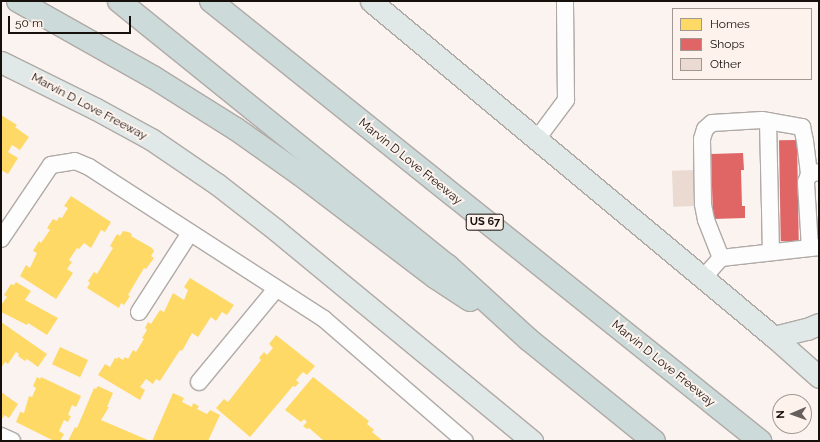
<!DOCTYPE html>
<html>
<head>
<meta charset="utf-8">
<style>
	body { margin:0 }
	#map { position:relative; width:820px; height:442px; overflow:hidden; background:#faf3f0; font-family:Raleway,sans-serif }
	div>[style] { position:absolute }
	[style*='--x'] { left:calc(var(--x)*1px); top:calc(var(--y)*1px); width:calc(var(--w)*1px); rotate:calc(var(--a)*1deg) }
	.homes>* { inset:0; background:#ffd966; transform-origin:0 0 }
	.shops>* { inset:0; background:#e06666; transform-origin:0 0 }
	.building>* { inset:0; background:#eadad2; transform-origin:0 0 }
	.roads { filter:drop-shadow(1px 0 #b0aaa7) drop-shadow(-1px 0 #b0aaa7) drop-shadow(0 1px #b0aaa7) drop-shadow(0 -1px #b0aaa7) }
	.minor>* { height:16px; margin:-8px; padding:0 8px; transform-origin:8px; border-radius:8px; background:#fefdfd }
	.major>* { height:21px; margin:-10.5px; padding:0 10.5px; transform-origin:10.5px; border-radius:10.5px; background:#e0e8e8 }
	.highway>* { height:22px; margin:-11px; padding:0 11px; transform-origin:11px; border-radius:11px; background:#ccdada }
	span { translate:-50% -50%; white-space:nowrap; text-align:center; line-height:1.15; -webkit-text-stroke:4px #fef2ec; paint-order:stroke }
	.shield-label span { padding:1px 3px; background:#fef2ec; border:1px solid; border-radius:3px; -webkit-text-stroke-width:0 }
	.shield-label { font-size:11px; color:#16100d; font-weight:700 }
	.street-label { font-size:12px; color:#16100d }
	.frame { position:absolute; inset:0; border:2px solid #16100d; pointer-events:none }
	.legend { position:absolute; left:672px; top:8px; width:140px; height:72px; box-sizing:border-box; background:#fef2ec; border:1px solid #a19893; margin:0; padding:5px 7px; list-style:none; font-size:12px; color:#16100d }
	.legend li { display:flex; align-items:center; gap:8px; height:20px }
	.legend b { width:20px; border:1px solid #a19893 }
	.north { position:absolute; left:772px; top:394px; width:40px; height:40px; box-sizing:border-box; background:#fef2ec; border:1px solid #a19893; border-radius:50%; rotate:268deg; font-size:11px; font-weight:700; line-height:16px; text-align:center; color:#16100d }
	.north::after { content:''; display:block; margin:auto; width:14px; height:18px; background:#665f5c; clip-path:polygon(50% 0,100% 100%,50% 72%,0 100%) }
	.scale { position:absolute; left:8px; top:16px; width:123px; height:18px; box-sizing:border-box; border:2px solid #16100d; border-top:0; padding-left:5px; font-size:12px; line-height:14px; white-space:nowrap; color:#16100d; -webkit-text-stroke:3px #fef2ec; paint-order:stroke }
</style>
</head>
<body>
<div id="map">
	<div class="homes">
		<div style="clip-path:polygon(1px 115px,17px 125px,15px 127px,29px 137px,20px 150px,12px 145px,8px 152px,18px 158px,8px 174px,1px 170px)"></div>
		<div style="clip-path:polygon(71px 196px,111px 222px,105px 232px,101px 230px,91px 248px,84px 243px,79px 249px,77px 248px,69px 260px,72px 262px,67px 269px,73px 273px,56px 299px,20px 276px,26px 265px,30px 268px,37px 253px,33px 251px,39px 241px,41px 243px,50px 230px,47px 228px,53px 219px,57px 221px,59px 217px,62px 218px,68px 208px,64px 206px)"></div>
		<div style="clip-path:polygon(123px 231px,128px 232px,132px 234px,131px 236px,152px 248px,154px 251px,151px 256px,154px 258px,146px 269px,144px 268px,128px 295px,130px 296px,124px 305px,121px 303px,119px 308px,87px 288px,90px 283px,88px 281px,94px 272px,97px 274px,113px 248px,110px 246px,117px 234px,120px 236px)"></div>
		<div style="clip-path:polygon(190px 278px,234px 305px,227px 315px,222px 312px,216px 321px,211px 317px,198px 337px,192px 333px,182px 351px,180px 350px,160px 381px,156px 379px,153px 384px,146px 379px,140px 387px,145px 390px,140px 400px,98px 375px,105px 364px,110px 367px,115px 358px,117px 359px,118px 357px,123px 360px,125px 357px,128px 359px,133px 350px,136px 352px,144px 339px,142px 338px,147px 330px,145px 328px,148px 322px,151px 324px,160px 310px,164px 312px,173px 293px,184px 300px,188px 290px,184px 287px)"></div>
		<div style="clip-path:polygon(16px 282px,31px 291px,25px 300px,58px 318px,47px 335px,28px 323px,27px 325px,1px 312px,1px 305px,7px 297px,4px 295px,11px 284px,14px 285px)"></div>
		<div style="clip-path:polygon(1px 322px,47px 354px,38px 367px,27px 359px,25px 361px,18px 356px,19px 354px,16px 352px,8px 364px,5px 362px,1px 368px)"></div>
		<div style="clip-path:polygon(276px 335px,315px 366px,307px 375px,303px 372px,296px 380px,299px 383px,295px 387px,293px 386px,250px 437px,216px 408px,224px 399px,228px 402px,261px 360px,259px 358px,264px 352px,267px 355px,273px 348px,269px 344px)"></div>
		<div style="left:60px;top:347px;width:31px;height:19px;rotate:25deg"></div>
		<div style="clip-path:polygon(37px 377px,40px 379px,41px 377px,81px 396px,76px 407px,72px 405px,68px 415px,71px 416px,68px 422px,64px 420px,59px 431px,64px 434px,60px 441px,54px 441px,16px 422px,20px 412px,24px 413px,29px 396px,32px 397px,36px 388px,33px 386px)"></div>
		<div style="clip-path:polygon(313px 377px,369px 421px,367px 424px,374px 430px,372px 432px,383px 441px,324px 441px,309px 428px,307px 429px,303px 426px,307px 422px,304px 419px,301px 422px,285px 410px)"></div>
		<div style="clip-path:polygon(98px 386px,113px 393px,107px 407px,109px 407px,101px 420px,150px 441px,68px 441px,75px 427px,77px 428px,94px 388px,96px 389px)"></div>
		<div style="clip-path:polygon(1px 392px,18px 404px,9px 418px,4px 415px,3px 418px,1px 417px)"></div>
		<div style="clip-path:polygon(173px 393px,184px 398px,182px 402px,192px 407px,193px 403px,199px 406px,197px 409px,207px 414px,210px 410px,220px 415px,208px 441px,152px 441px)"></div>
	</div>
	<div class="shops">
		<div style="left:797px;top:140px;width:101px;height:18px;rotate:89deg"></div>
		<div style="clip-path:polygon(743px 153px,744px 170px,741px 170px,742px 206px,745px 206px,745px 218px,713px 219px,711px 154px)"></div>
	</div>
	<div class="building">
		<div style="left:694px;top:170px;width:36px;height:22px;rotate:88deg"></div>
	</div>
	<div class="roads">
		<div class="minor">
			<div style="--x:768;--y:121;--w:131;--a:88.7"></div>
			<div style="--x:537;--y:139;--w:49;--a:-53.4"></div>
			<div style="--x:566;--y:100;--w:99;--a:-90.6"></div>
			<div style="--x:1;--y:239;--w:89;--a:-56"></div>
			<div style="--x:51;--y:165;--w:24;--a:-9"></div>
			<div style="--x:75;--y:161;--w:15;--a:23"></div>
			<div style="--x:89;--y:167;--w:280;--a:32.9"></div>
			<div style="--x:324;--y:319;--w:186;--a:40.9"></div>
			<div style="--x:810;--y:248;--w:66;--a:-93.5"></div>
			<div style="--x:806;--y:182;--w:9;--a:-69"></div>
			<div style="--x:809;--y:174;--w:10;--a:-11"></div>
			<div style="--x:721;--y:258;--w:41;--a:-111.5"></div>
			<div style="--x:706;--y:220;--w:16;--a:-101"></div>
			<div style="--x:703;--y:204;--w:65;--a:-90.9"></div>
			<div style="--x:702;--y:139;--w:10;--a:-73"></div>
			<div style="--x:705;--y:129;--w:9;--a:-41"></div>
			<div style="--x:712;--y:123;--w:50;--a:-3.4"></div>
			<div style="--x:762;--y:120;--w:41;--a:9.9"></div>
			<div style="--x:802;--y:127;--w:14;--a:78"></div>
			<div style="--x:805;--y:141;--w:33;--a:83"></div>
			<div style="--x:703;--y:278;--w:27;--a:-48"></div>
			<div style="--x:721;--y:258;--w:99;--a:-6.4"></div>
			<div style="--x:139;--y:312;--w:94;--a:-57.2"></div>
			<div style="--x:199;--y:382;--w:121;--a:-50.4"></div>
			<div style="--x:1;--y:436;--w:12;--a:24"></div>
		</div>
		<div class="major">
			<div style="--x:371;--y:1;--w:525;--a:39.82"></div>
			<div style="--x:774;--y:337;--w:60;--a:41.6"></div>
			<div style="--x:1;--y:62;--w:106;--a:26.3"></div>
			<div style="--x:96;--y:109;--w:63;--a:28.6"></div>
			<div style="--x:151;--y:139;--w:80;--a:34.3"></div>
			<div style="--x:217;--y:184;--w:75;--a:37.9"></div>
			<div style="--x:276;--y:230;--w:332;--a:39.5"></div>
			<div style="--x:774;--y:337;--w:34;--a:-14"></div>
			<div style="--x:807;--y:329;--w:13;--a:-23"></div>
		</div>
		<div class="highway">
			<div style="--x:18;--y:1;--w:155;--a:29.4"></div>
			<div style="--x:153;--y:77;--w:98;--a:32.1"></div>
			<div style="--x:236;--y:129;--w:80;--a:35.3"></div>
			<div style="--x:301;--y:175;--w:168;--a:37.3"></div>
			<div style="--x:435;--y:277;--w:42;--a:33.3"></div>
			<div style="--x:119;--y:1;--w:422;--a:38.9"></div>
			<div style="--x:448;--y:266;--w:108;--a:42.4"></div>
			<div style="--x:528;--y:339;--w:162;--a:39"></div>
			<div style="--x:211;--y:1;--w:704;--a:38.71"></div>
		</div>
	</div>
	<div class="shield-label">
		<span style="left:485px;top:222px">US 67</span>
	</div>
	<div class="street-label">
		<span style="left:89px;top:107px;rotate:28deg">Marvin D Love Freeway</span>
		<span style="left:410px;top:162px;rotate:39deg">Marvin D Love Freeway</span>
		<span style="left:663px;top:364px;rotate:39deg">Marvin D Love Freeway</span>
	</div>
	<div class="frame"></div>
	<ul class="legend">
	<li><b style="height:11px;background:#ffd966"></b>Homes</li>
	<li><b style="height:11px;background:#e06666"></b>Shops</li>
	<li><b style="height:11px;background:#eadad2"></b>Other</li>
	</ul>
	<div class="north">N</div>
	<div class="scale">50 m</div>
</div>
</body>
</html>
